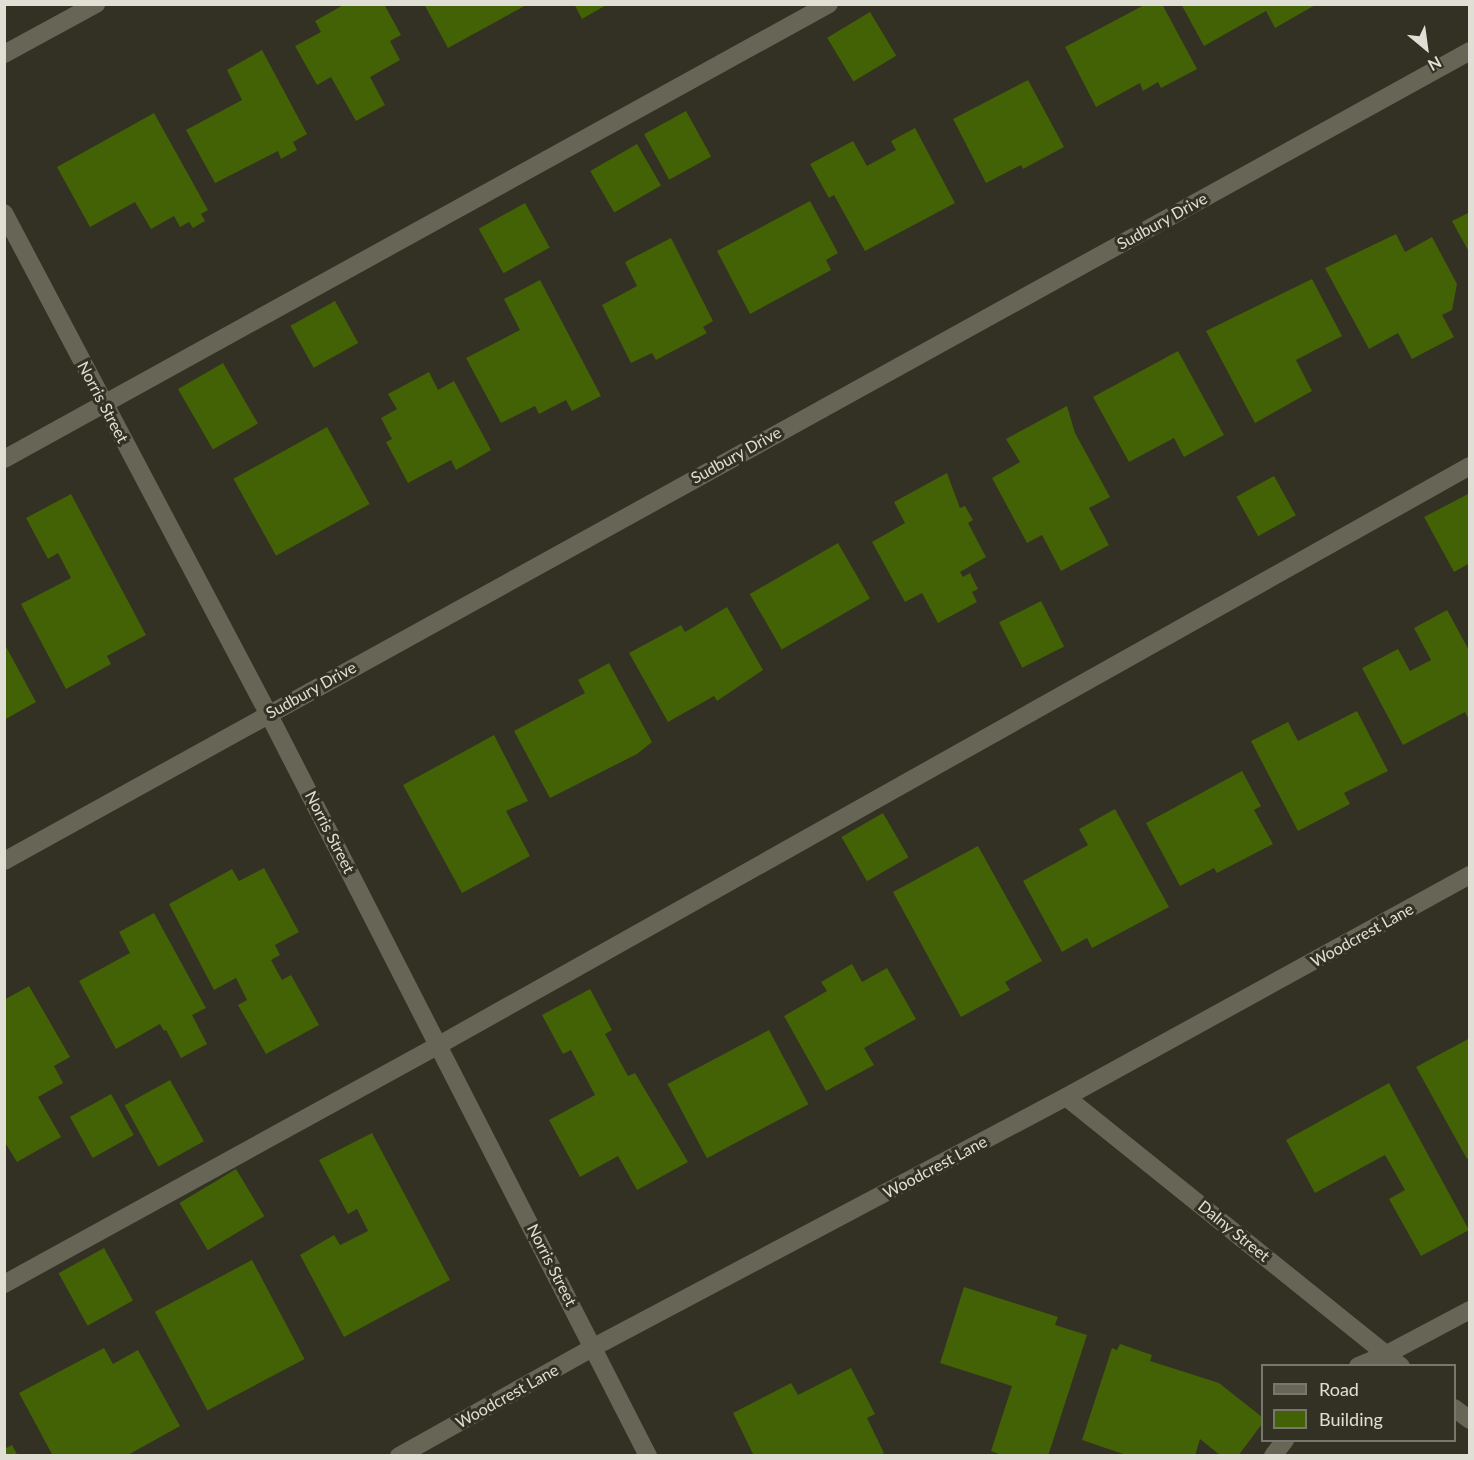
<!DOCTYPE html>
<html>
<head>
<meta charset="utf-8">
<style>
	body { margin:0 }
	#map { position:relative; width:1474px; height:1460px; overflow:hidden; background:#323123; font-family:Lato,sans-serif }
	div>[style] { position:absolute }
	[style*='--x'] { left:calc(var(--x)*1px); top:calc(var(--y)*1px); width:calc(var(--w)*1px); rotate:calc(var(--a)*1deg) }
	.building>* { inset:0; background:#436105; transform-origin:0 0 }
	.lane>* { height:18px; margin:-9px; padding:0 9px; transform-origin:9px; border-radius:9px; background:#676656 }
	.street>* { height:18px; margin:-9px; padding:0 9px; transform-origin:9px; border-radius:9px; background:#676656 }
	span { translate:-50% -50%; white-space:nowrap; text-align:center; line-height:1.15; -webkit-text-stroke:6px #323123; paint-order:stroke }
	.street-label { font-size:16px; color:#e0dfd6 }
	.frame { position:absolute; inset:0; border:6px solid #e0dfd6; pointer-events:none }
	.legend { position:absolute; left:1261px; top:1364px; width:195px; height:78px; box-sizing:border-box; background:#323123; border:2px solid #78776b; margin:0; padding:8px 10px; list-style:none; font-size:18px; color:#e0dfd6 }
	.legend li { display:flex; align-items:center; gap:12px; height:30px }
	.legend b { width:30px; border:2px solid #78776b }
	.north { position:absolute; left:1396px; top:18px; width:60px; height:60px; -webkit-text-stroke:4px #323123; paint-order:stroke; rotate:151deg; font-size:16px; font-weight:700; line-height:24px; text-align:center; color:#e0dfd6 }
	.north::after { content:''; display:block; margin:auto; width:21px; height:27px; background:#e0dfd6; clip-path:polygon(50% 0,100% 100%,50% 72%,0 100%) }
</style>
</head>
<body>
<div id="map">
	<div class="building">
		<div style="clip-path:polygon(345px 4px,384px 4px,401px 35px,390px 41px,400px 60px,370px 77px,385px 105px,356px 121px,331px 77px,317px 85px,295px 46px,321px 32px,315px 21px)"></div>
		<div style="clip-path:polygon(424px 4px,528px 4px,448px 48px)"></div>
		<div style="clip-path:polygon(574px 4px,608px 4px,582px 19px)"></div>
		<div style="clip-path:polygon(1146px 4px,1162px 4px,1197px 69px,1161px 88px,1158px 82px,1143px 91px,1140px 83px,1096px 107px,1065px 47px)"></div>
		<div style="clip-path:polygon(1181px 4px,1317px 4px,1275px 28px,1266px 11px,1204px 46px)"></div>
		<div style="left:870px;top:12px;width:51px;height:50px;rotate:59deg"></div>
		<div style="clip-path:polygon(262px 50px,307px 134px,293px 142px,297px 150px,281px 159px,278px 151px,215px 183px,186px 130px,242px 100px,227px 70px)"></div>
		<div style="clip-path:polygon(1028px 80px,1064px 147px,1023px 169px,1021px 165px,986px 183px,953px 119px)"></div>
		<div style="left:686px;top:111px;width:52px;height:48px;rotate:61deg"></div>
		<div style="clip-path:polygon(154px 113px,208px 210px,201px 214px,205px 221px,193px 228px,189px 222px,180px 227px,174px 216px,151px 229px,135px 202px,90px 227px,57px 167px)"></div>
		<div style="clip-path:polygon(915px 128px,955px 203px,865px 251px,834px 195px,829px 198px,810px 164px,853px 141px,867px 166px,896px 150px,891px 141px)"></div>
		<div style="left:637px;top:144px;width:48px;height:54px;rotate:60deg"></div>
		<div style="clip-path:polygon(810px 201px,838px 253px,826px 260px,831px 270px,750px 314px,717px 251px)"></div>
		<div style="left:525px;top:203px;width:51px;height:53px;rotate:61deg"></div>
		<div style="clip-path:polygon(1470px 212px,1470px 254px,1452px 221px)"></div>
		<div style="clip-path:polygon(1396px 234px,1405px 252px,1432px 237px,1457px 284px,1452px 310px,1442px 315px,1454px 337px,1412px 359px,1398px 333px,1369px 349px,1325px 268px)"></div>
		<div style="clip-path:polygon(671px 238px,713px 321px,703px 327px,707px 333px,656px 360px,652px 353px,631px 363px,602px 305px,637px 286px,625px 262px)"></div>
		<div style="clip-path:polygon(1312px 279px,1342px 336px,1296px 360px,1312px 391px,1255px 423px,1206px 331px)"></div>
		<div style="clip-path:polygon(540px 280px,601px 396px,572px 411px,566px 400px,539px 414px,535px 406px,501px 423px,466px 358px,520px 330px,504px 299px)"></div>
		<div style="left:335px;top:301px;width:48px;height:51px;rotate:61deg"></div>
		<div style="clip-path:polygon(1178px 351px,1224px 435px,1184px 457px,1174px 438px,1129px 462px,1093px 397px)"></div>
		<div style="left:223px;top:363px;width:70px;height:52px;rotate:60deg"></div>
		<div style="clip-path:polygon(429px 372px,438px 390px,454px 381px,491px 450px,456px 470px,451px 460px,408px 483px,386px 442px,392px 439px,381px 418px,397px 409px,388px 394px)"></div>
		<div style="clip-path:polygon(1067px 406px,1075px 433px,1110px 497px,1089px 508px,1109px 545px,1061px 571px,1042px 535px,1027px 543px,992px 478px,1020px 462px,1006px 439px)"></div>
		<div style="left:327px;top:427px;width:88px;height:107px;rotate:61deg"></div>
		<div style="clip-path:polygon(947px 473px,960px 508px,965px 506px,973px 520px,968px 523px,986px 557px,960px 572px,963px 577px,970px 573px,978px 589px,972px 592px,977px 602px,938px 623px,922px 593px,905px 602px,872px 542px,905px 523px,894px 502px)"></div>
		<div style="left:1274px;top:476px;width:45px;height:43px;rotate:61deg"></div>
		<div style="clip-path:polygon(1470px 493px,1470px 563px,1454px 572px,1424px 517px)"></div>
		<div style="clip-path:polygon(71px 494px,146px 635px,107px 656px,111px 664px,66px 689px,21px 604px,71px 578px,58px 553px,48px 559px,26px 518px)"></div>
		<div style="left:838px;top:543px;width:64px;height:102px;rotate:60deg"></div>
		<div style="left:1041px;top:601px;width:51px;height:47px;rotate:63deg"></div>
		<div style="clip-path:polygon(727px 607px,763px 670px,717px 701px,714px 696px,668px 722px,629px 653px,681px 625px,685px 632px)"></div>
		<div style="clip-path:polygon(1447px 610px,1470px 652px,1470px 722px,1465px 712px,1403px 745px,1362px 668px,1398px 649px,1410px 671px,1431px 660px,1414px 628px)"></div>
		<div style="clip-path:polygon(4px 643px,36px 702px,4px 720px)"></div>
		<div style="clip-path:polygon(609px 663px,652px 742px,637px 754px,550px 798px,514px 731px,585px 693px,578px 680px)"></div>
		<div style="clip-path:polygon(1357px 711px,1388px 771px,1344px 793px,1350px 804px,1298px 831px,1251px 741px,1288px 722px,1298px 741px)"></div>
		<div style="clip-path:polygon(494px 735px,528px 801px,506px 811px,530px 856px,462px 893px,403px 785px)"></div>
		<div style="clip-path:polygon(1242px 771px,1261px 806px,1254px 810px,1273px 844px,1217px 873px,1214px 868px,1180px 886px,1146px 823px)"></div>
		<div style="clip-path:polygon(1115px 809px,1169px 907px,1092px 948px,1087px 938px,1062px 952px,1023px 881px,1088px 845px,1079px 829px)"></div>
		<div style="left:883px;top:813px;width:51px;height:48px;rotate:60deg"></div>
		<div style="clip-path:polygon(978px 846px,1042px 961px,1005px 982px,1010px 990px,961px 1017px,893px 892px)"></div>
		<div style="clip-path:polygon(264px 868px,299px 932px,275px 945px,280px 955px,271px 960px,282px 980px,291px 975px,319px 1025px,266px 1054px,238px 1005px,247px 1000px,236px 978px,214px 990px,169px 904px,232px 869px,239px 881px)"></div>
		<div style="clip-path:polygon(154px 913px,206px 1008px,192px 1015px,207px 1044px,181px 1058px,166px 1030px,164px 1031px,160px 1024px,116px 1049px,79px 981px,130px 953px,119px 932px)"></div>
		<div style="clip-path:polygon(852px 964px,862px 982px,887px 968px,916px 1019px,864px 1048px,874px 1065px,826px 1091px,784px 1016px,827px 991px,821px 982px)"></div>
		<div style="clip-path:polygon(29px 986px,70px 1057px,54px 1066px,63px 1083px,38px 1097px,61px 1137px,17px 1162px,4px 1141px,4px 1000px)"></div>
		<div style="clip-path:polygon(590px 989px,612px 1030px,605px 1034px,628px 1076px,635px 1073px,688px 1162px,637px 1190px,618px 1156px,580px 1177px,549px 1120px,595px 1095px,571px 1050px,563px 1054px,542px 1015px)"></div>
		<div style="left:769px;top:1030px;width:84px;height:115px;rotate:62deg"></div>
		<div style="clip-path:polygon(1470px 1038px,1470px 1157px,1467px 1159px,1416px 1067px)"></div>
		<div style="left:170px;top:1080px;width:70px;height:52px;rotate:61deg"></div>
		<div style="clip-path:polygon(1389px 1083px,1469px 1230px,1421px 1256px,1389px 1199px,1405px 1190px,1385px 1155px,1315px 1193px,1286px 1140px)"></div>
		<div style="left:111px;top:1094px;width:47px;height:47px;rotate:61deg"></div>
		<div style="clip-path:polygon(372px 1133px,450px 1280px,344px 1337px,300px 1255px,334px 1235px,340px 1245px,368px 1231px,357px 1209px,348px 1214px,319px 1160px)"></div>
		<div style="left:236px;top:1169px;width:55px;height:66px;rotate:59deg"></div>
		<div style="left:104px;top:1248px;width:60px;height:52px;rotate:61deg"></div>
		<div style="left:252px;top:1260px;width:112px;height:110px;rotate:62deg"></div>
		<div style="clip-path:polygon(964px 1287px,1058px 1317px,1055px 1325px,1087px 1335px,1048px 1456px,1004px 1456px,991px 1451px,1012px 1386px,940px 1363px)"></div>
		<div style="clip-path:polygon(1120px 1344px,1152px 1355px,1150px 1361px,1219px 1383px,1262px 1417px,1262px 1424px,1238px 1456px,1221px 1456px,1200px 1439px,1195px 1456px,1129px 1456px,1082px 1440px,1112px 1348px,1117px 1350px)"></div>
		<div style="clip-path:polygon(104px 1348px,113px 1364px,138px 1350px,180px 1426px,126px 1456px,53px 1456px,19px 1393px)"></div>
		<div style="clip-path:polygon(851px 1368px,875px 1414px,867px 1418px,884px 1453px,879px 1456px,754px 1456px,733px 1413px,791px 1383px,798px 1395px)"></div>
		<div style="clip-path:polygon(12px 1445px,18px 1456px,4px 1456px,4px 1449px)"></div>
	</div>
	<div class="lane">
		<div style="--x:4;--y:459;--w:942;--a:-28.88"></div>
		<div style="--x:4;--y:1284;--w:496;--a:-28.8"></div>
		<div style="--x:439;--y:1045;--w:1182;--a:-29.32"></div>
		<div style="--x:1358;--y:1366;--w:31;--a:-22"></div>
		<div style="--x:1387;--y:1354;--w:94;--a:-27.9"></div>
		<div style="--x:1273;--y:1456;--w:20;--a:-53"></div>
	</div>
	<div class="street">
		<div style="--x:4;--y:54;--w:105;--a:-28.5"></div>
		<div style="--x:4;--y:213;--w:565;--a:62.17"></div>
		<div style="--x:268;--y:713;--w:835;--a:62.91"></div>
		<div style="--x:4;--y:861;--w:1675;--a:-28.92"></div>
		<div style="--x:1066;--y:1097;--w:430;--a:38.8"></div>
		<div style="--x:1454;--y:1408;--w:20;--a:37"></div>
		<div style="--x:399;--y:1456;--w:223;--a:-29.2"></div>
		<div style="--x:594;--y:1347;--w:534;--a:-27.91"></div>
		<div style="--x:1066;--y:1097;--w:461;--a:-28.8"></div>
	</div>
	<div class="street-label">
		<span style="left:1162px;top:221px;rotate:-29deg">Sudbury Drive</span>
		<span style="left:103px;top:402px;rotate:62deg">Norris Street</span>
		<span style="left:736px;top:455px;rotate:-29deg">Sudbury Drive</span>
		<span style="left:311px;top:690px;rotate:-29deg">Sudbury Drive</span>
		<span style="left:330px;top:832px;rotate:63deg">Norris Street</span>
		<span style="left:1362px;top:935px;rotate:-29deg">Woodcrest Lane</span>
		<span style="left:935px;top:1167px;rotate:-28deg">Woodcrest Lane</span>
		<span style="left:1234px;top:1231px;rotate:39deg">Dalny Street</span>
		<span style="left:552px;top:1265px;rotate:63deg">Norris Street</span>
		<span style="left:507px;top:1396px;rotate:-29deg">Woodcrest Lane</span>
	</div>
	<div class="frame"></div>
	<ul class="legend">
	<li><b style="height:8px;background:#676656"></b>Road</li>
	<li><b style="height:16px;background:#436105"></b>Building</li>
	</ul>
	<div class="north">N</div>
</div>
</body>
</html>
